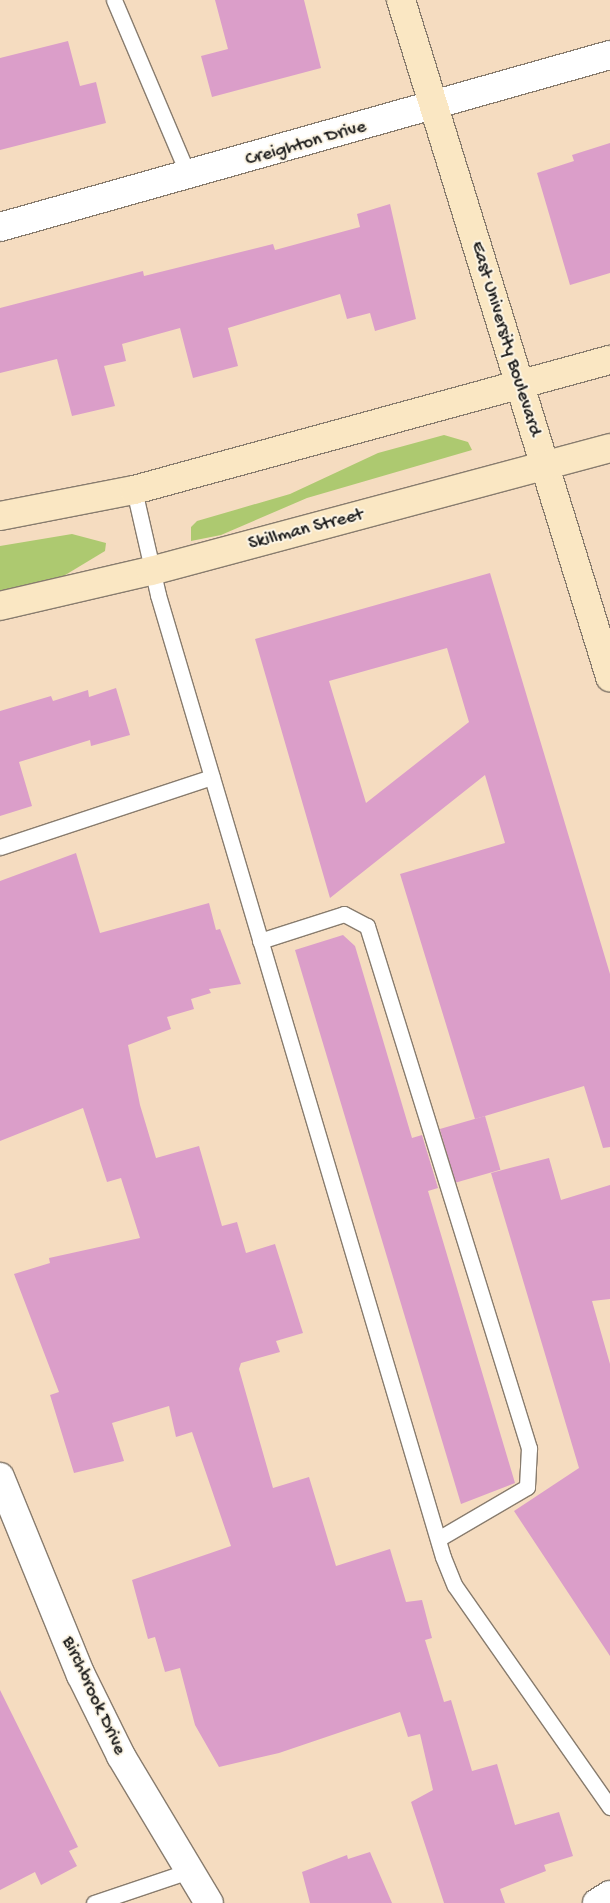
<!DOCTYPE html>
<html>
<head>
<meta charset="utf-8">
<style>
	body { margin:0 }
	#map { position:relative; width:610px; height:1903px; overflow:hidden; background:#f5dcc0; font-family:"Gochi Hand",sans-serif }
	div>[style] { position:absolute }
	[style*='--x'] { left:calc(var(--x)*1px); top:calc(var(--y)*1px); width:calc(var(--w)*1px); rotate:calc(var(--a)*1deg) }
	.green>* { inset:0; background:#adc970 }
	.building>* { inset:0; background:#db9ec9; transform-origin:0 0 }
	.roads { filter:drop-shadow(1px 0 #887c6e) drop-shadow(-1px 0 #887c6e) drop-shadow(0 1px #887c6e) drop-shadow(0 -1px #887c6e) }
	.lane>* { height:15px; margin:-7.5px; padding:0 7.5px; transform-origin:7.5px; border-radius:7.5px; background:#fff }
	.street>* { height:28px; margin:-14px; padding:0 14px; transform-origin:14px; border-radius:14px; background:#fff }
	.secondary>* { height:28px; margin:-14px; padding:0 14px; transform-origin:14px; border-radius:14px; background:#fae7c3 }
	span { translate:-50% -50%; white-space:nowrap; text-align:center; line-height:1.15; -webkit-text-stroke:4px #fcf5e5; paint-order:stroke }
	.street-label { font-size:19px; color:#1c1c1c }
</style>
</head>
<body>
<div id="map">
	<div class="green">
		<div style="clip-path:polygon(444px 435px,468px 442px,472px 450px,307px 498px,221px 535px,191px 541px,191px 527px,197px 521px,290px 494px,378px 453px)"></div>
		<div style="clip-path:polygon(72px 534px,106px 543px,105px 551px,57px 580px,0 596px,0 546px)"></div>
	</div>
	<div class="building">
		<div style="clip-path:polygon(215px 0,304px 0,321px 68px,212px 97px,201px 56px,228px 49px)"></div>
		<div style="clip-path:polygon(68px 41px,80px 86px,96px 82px,106px 123px,0 150px,0 58px)"></div>
		<div style="clip-path:polygon(610px 143px,610px 273px,570px 285px,537px 173px,574px 161px,572px 155px)"></div>
		<div style="clip-path:polygon(390px 204px,416px 319px,375px 331px,370px 313px,347px 319px,340px 294px,228px 328px,238px 366px,193px 378px,180px 328px,122px 344px,126px 361px,104px 366px,115px 406px,72px 416px,57px 359px,0 373px,0 308px,143px 271px,144px 276px,273px 244px,275px 250px,360px 227px,357px 214px)"></div>
		<div style="clip-path:polygon(evenodd,490px 573px,610px 974px,610px 1147px,603px 1148px,584px 1086px,475px 1119px,400px 874px,505px 843px,485px 775px,330px 898px,255px 639px,490px 573px,447px 648px,469px 722px,366px 803px,329px 681px,447px 648px)"></div>
		<div style="clip-path:polygon(116px 688px,130px 735px,91px 746px,90px 740px,19px 762px,32px 806px,0 816px,0 711px,51px 696px,53px 701px,88px 690px,89px 697px)"></div>
		<div style="clip-path:polygon(76px 853px,100px 933px,209px 903px,216px 930px,220px 929px,241px 984px,209px 989px,211px 993px,191px 999px,194px 1009px,167px 1017px,171px 1029px,128px 1045px,140px 1105px,156px 1158px,199px 1146px,222px 1226px,237px 1222px,246px 1253px,275px 1244px,303px 1333px,276px 1341px,280px 1352px,241px 1363px,239px 1369px,273px 1488px,309px 1477px,336px 1566px,390px 1549px,406px 1602px,422px 1600px,432px 1638px,425px 1640px,444px 1702px,451px 1700px,472px 1771px,497px 1764px,515px 1825px,559px 1812px,573px 1856px,544px 1865px,546px 1871px,500px 1889px,505px 1903px,444px 1903px,411px 1802px,433px 1790px,420px 1734px,408px 1737px,400px 1712px,279px 1753px,219px 1767px,195px 1725px,180px 1668px,165px 1672px,155px 1637px,148px 1639px,132px 1580px,231px 1546px,192px 1432px,176px 1437px,169px 1406px,112px 1423px,124px 1461px,74px 1473px,50px 1395px,59px 1392px,14px 1274px,50px 1263px,49px 1258px,140px 1238px,121px 1178px,107px 1182px,83px 1108px,0 1141px,0 881px)"></div>
		<div style="clip-path:polygon(343px 935px,355px 946px,412px 1138px,422px 1135px,438px 1188px,428px 1191px,515px 1483px,461px 1504px,295px 950px)"></div>
		<div style="left:485px;top:1116px;width:56px;height:47px;rotate:74deg"></div>
		<div style="clip-path:polygon(549px 1158px,561px 1200px,610px 1185px,610px 1299px,592px 1301px,610px 1364px,610px 1656px,514px 1511px,579px 1468px,491px 1173px)"></div>
		<div style="clip-path:polygon(0 1690px,78px 1847px,69px 1851px,77px 1866px,41px 1885px,35px 1872px,0 1890px)"></div>
		<div style="clip-path:polygon(370px 1852px,392px 1903px,310px 1903px,302px 1872px,347px 1855px,348px 1859px)"></div>
	</div>
	<div class="roads">
		<div class="lane">
			<div style="--x:114;--y:0;--w:192;--a:67"></div>
			<div style="--x:134;--y:490;--w:108;--a:77.1"></div>
			<div style="--x:158;--y:595;--w:1003;--a:73.5"></div>
			<div style="--x:443;--y:1557;--w:31;--a:68"></div>
			<div style="--x:455;--y:1586;--w:270;--a:55"></div>
			<div style="--x:0;--y:847;--w:223;--a:-18.3"></div>
			<div style="--x:260;--y:941;--w:88;--a:-17.8"></div>
			<div style="--x:344;--y:914;--w:26;--a:28"></div>
			<div style="--x:367;--y:926;--w:547;--a:72.76"></div>
			<div style="--x:529;--y:1448;--w:39;--a:93"></div>
			<div style="--x:527;--y:1487;--w:103;--a:149.7"></div>
			<div style="--x:94;--y:1903;--w:100;--a:-18.6"></div>
		</div>
		<div class="street">
			<div style="--x:0;--y:227;--w:634;--a:-15.75"></div>
			<div style="--x:0;--y:1477;--w:214;--a:67.8"></div>
			<div style="--x:81;--y:1675;--w:90;--a:63.7"></div>
			<div style="--x:121;--y:1756;--w:171;--a:59.1"></div>
			<div style="--x:597;--y:1903;--w:15;--a:-32"></div>
		</div>
		<div class="secondary">
			<div style="--x:401;--y:0;--w:709;--a:72.84"></div>
			<div style="--x:0;--y:516;--w:136;--a:-11"></div>
			<div style="--x:134;--y:490;--w:493;--a:-15.3"></div>
			<div style="--x:0;--y:606;--w:155;--a:-13.1"></div>
			<div style="--x:151;--y:571;--w:475;--a:-15"></div>
		</div>
	</div>
	<div class="street-label">
		<span style="left:306px;top:144px;rotate:-16deg">Creighton Drive</span>
		<span style="left:505px;top:339px;rotate:73deg">East University Boulevard</span>
		<span style="left:306px;top:530px;rotate:-15deg">Skillman Street</span>
		<span style="left:93px;top:1696px;rotate:65deg">Birchbrook Drive</span>
	</div>
</div>
</body>
</html>
